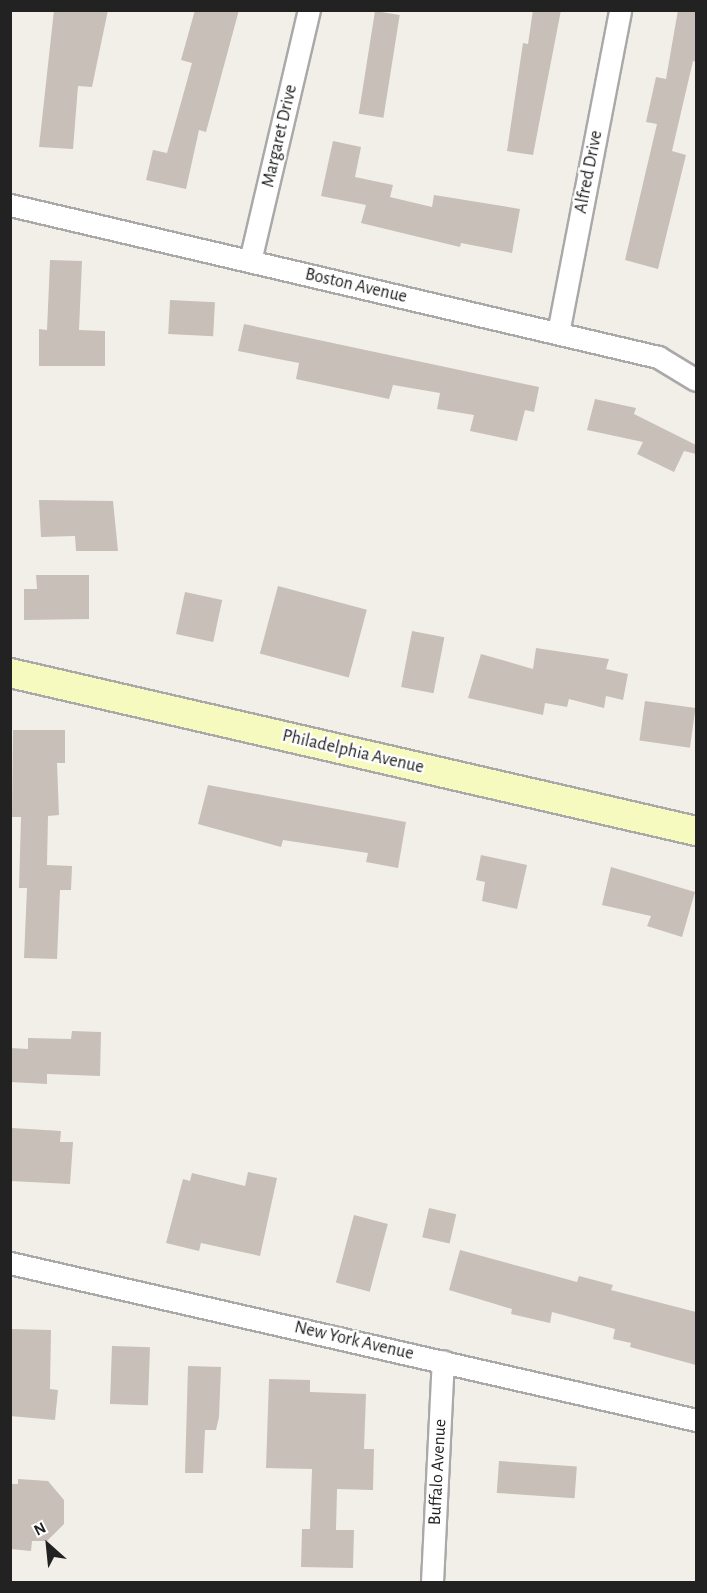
<!DOCTYPE html>
<html>
<head>
<meta charset="utf-8">
<style>
	body { margin:0 }
	#map { position:relative; width:707px; height:1593px; overflow:hidden; background:#f2efe9; font-family:"Alegreya Sans",sans-serif }
	div>[style] { position:absolute }
	[style*='--x'] { left:calc(var(--x)*1px); top:calc(var(--y)*1px); width:calc(var(--w)*1px); rotate:calc(var(--a)*1deg) }
	.building>* { inset:0; background:#c7bfb8; transform-origin:0 0 }
	.roads { filter:drop-shadow(2px 0 #a9a9a9) drop-shadow(-2px 0 #a9a9a9) drop-shadow(0 2px #a9a9a9) drop-shadow(0 -2px #a9a9a9) }
	.minor>* { height:21px; margin:-10.5px; padding:0 10.5px; transform-origin:10.5px; border-radius:10.5px; background:#fff }
	.secondary>* { height:28px; margin:-14px; padding:0 14px; transform-origin:14px; border-radius:14px; background:#f7fabf }
	span { translate:-50% -50%; white-space:nowrap; text-align:center; line-height:1.15; -webkit-text-stroke:4.5px #fff; paint-order:stroke }
	.street-label { font-size:18px; color:#222 }
	.frame { position:absolute; inset:0; border:12px solid #222; pointer-events:none }
	.north { position:absolute; left:18px; top:1515px; width:60px; height:60px; -webkit-text-stroke:4px #fff; paint-order:stroke; rotate:333deg; font-size:16px; font-weight:700; line-height:24px; text-align:center; color:#222 }
	.north::after { content:''; display:block; margin:auto; width:21px; height:27px; background:#222; clip-path:polygon(50% 0,100% 100%,50% 72%,0 100%) }
</style>
</head>
<body>
<div id="map">
	<div class="building">
		<div style="clip-path:polygon(54px 10px,108px 10px,92px 87px,78px 86px,73px 149px,39px 147px)"></div>
		<div style="clip-path:polygon(195px 10px,239px 10px,206px 132px,199px 130px,186px 189px,146px 180px,153px 150px,167px 153px,192px 63px,181px 60px)"></div>
		<div style="clip-path:polygon(533px 10px,561px 10px,533px 155px,507px 151px,523px 43px,528px 44px)"></div>
		<div style="clip-path:polygon(678px 10px,696px 10px,696px 62px,693px 61px,672px 151px,686px 155px,658px 269px,625px 260px,657px 124px,646px 122px,656px 77px,666px 79px)"></div>
		<div style="left:375px;top:11px;width:25px;height:104px;rotate:9deg"></div>
		<div style="clip-path:polygon(333px 141px,361px 147px,355px 177px,393px 185px,390px 197px,432px 207px,434px 195px,520px 209px,512px 253px,461px 243px,460px 247px,361px 223px,366px 205px,321px 196px)"></div>
		<div style="clip-path:polygon(50px 260px,82px 261px,79px 330px,105px 331px,105px 366px,39px 366px,39px 329px,47px 330px)"></div>
		<div style="left:170px;top:300px;width:45px;height:34px;rotate:3deg"></div>
		<div style="clip-path:polygon(244px 324px,539px 387px,534px 412px,525px 410px,517px 441px,470px 431px,474px 415px,437px 409px,440px 393px,393px 385px,389px 399px,296px 379px,299px 363px,238px 351px)"></div>
		<div style="clip-path:polygon(595px 399px,636px 408px,634px 414px,696px 445px,696px 454px,684px 451px,674px 472px,637px 454px,643px 442px,587px 430px)"></div>
		<div style="clip-path:polygon(39px 500px,113px 501px,118px 551px,76px 551px,75px 536px,41px 537px)"></div>
		<div style="clip-path:polygon(36px 575px,89px 575px,89px 619px,24px 620px,24px 589px,37px 589px)"></div>
		<div style="left:278px;top:586px;width:92px;height:70px;rotate:15deg"></div>
		<div style="left:185px;top:592px;width:38px;height:43px;rotate:12deg"></div>
		<div style="left:412px;top:631px;width:33px;height:57px;rotate:11deg"></div>
		<div style="clip-path:polygon(536px 648px,609px 659px,606px 669px,628px 674px,623px 700px,606px 696px,604px 708px,569px 699px,567px 707px,545px 703px,543px 715px,468px 698px,481px 654px,533px 669px)"></div>
		<div style="left:645px;top:701px;width:51px;height:40px;rotate:8deg"></div>
		<div style="clip-path:polygon(13px 730px,65px 730px,65px 763px,57px 763px,59px 815px,48px 816px,47px 865px,72px 866px,71px 890px,60px 890px,57px 959px,24px 958px,27px 888px,19px 888px,21px 817px,12px 817px)"></div>
		<div style="clip-path:polygon(208px 785px,406px 822px,398px 868px,366px 862px,368px 853px,283px 840px,281px 847px,198px 824px)"></div>
		<div style="clip-path:polygon(481px 855px,527px 865px,517px 909px,482px 901px,485px 882px,476px 880px)"></div>
		<div style="clip-path:polygon(611px 867px,695px 892px,682px 937px,647px 926px,651px 916px,602px 905px)"></div>
		<div style="clip-path:polygon(72px 1031px,101px 1032px,100px 1076px,47px 1074px,47px 1084px,10px 1082px,10px 1048px,28px 1049px,28px 1038px,71px 1039px)"></div>
		<div style="clip-path:polygon(12px 1128px,61px 1131px,60px 1142px,73px 1142px,70px 1184px,10px 1181px)"></div>
		<div style="clip-path:polygon(248px 1172px,277px 1178px,260px 1256px,201px 1243px,199px 1251px,166px 1243px,183px 1179px,190px 1181px,192px 1173px,245px 1186px)"></div>
		<div style="left:429px;top:1208px;width:28px;height:30px;rotate:13deg"></div>
		<div style="left:354px;top:1215px;width:35px;height:70px;rotate:15deg"></div>
		<div style="clip-path:polygon(460px 1250px,577px 1282px,579px 1276px,613px 1285px,611px 1290px,696px 1312px,696px 1365px,630px 1347px,631px 1343px,613px 1339px,615px 1329px,552px 1312px,550px 1323px,511px 1314px,512px 1309px,449px 1290px)"></div>
		<div style="clip-path:polygon(10px 1329px,51px 1330px,50px 1389px,58px 1390px,55px 1420px,10px 1416px)"></div>
		<div style="left:112px;top:1346px;width:38px;height:58px;rotate:2deg"></div>
		<div style="clip-path:polygon(188px 1366px,221px 1367px,219px 1417px,216px 1430px,205px 1430px,203px 1473px,185px 1473px)"></div>
		<div style="clip-path:polygon(269px 1379px,310px 1380px,310px 1392px,366px 1394px,364px 1449px,374px 1449px,373px 1490px,337px 1489px,336px 1530px,354px 1530px,353px 1568px,301px 1567px,302px 1529px,310px 1529px,312px 1469px,266px 1468px)"></div>
		<div style="left:499px;top:1461px;width:78px;height:32px;rotate:4deg"></div>
		<div style="clip-path:polygon(18px 1479px,48px 1481px,64px 1500px,64px 1524px,47px 1541px,32px 1541px,31px 1551px,10px 1549px,10px 1484px,18px 1484px)"></div>
	</div>
	<div class="roads">
		<div class="minor">
			<div style="--x:10;--y:205;--w:666;--a:13.2"></div>
			<div style="--x:658;--y:357;--w:44;--a:31.2"></div>
			<div style="--x:250;--y:261;--w:258;--a:-76.8"></div>
			<div style="--x:558;--y:333;--w:329;--a:-79.1"></div>
			<div style="--x:10;--y:1263;--w:704;--a:12.89"></div>
			<div style="--x:432;--y:1582;--w:221;--a:-87.2"></div>
		</div>
		<div class="secondary">
			<div style="--x:10;--y:673;--w:704;--a:12.97"></div>
		</div>
	</div>
	<div class="street-label">
		<span style="left:280px;top:136px;rotate:-77deg">Margaret Drive</span>
		<span style="left:589px;top:172px;rotate:-79deg">Alfred Drive</span>
		<span style="left:356px;top:286px;rotate:13deg">Boston Avenue</span>
		<span style="left:353px;top:752px;rotate:13deg">Philadelphia Avenue</span>
		<span style="left:354px;top:1341px;rotate:13deg">New York Avenue</span>
		<span style="left:438px;top:1472px;rotate:-87deg">Buffalo Avenue</span>
	</div>
	<div class="frame"></div>
	<div class="north">N</div>
</div>
</body>
</html>
